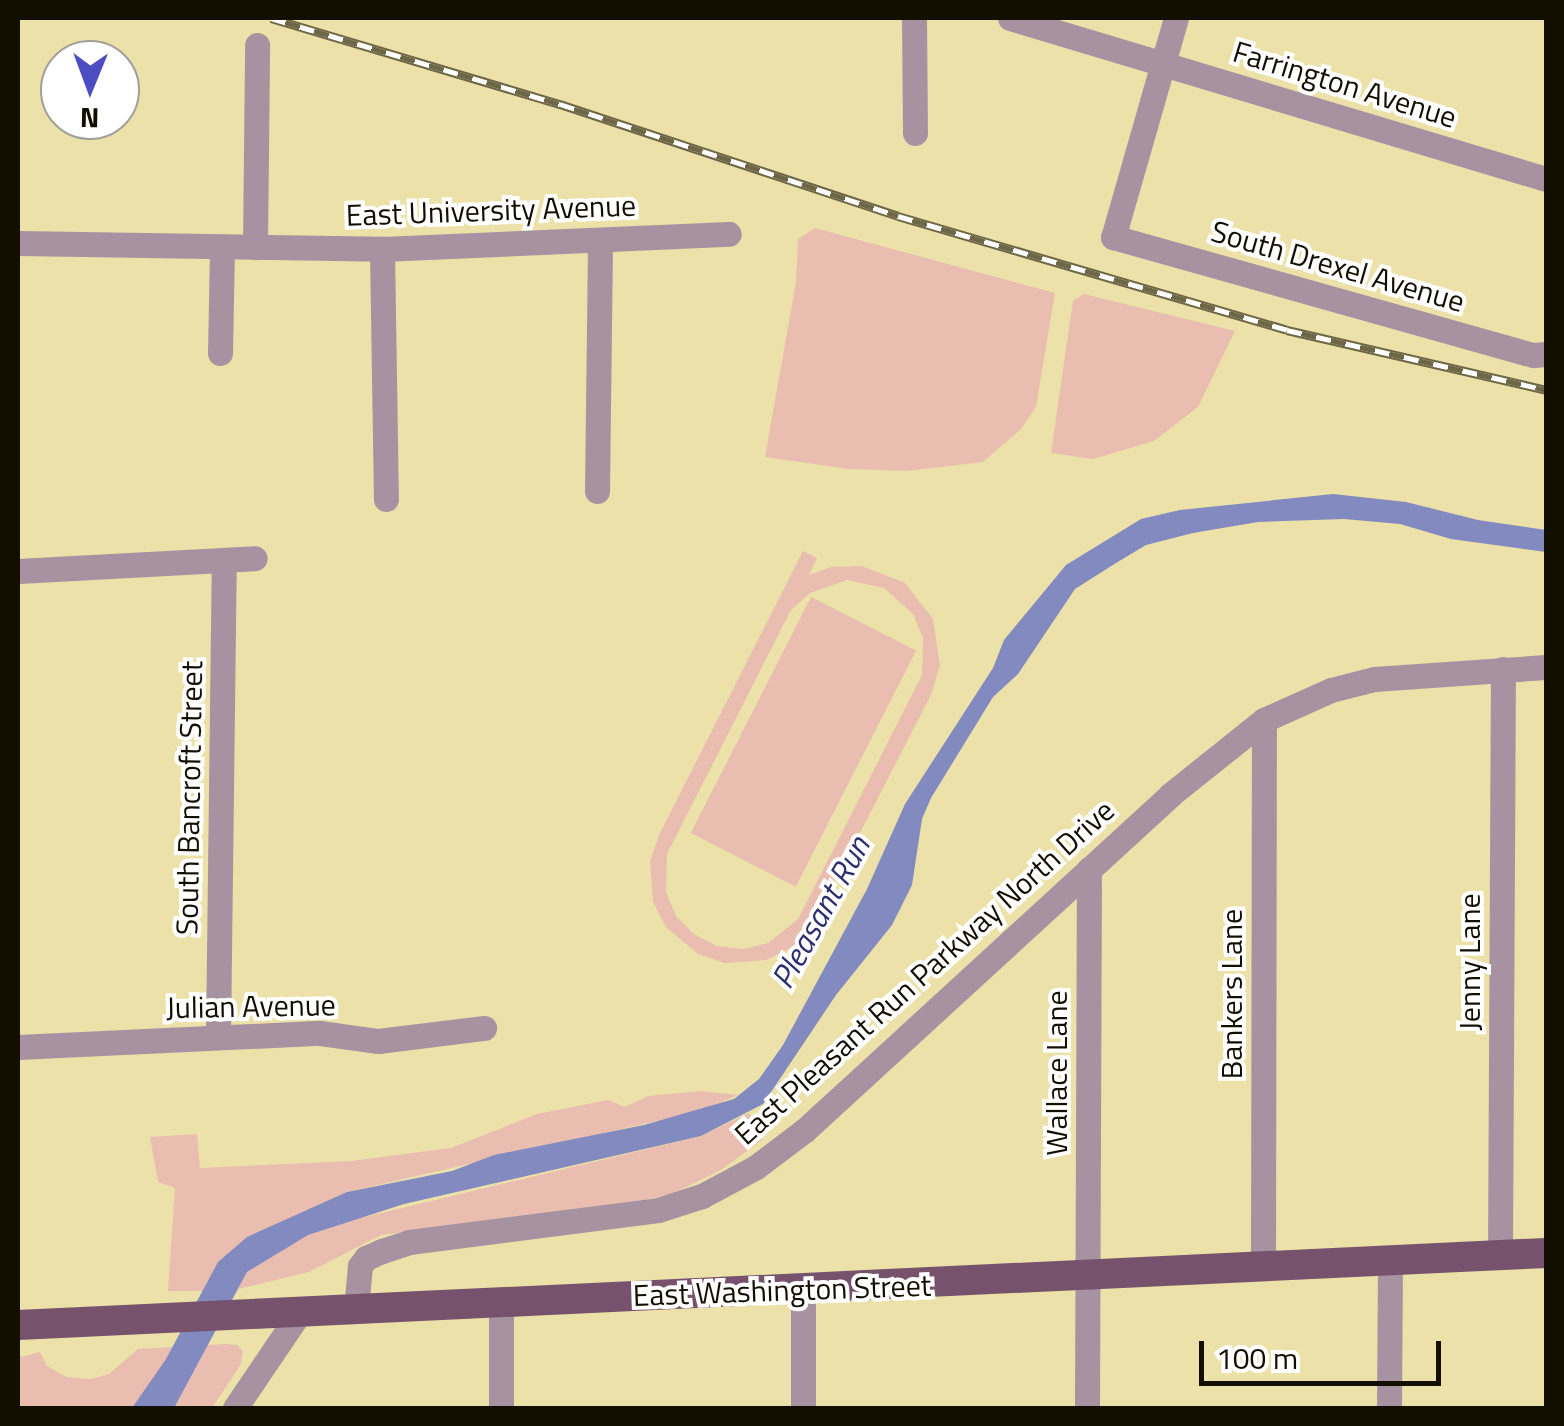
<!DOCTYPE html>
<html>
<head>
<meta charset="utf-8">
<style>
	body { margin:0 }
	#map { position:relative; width:1564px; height:1426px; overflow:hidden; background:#ede1aa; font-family:"Titillium Web",sans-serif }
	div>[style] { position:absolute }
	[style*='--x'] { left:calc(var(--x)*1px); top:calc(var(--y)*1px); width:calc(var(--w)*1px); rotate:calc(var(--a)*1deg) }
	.green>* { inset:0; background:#e9beb1; transform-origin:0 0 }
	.water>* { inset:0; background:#828ac0 }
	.minor>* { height:25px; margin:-12.5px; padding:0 12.5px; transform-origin:12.5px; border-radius:12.5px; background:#a792a1 }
	.major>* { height:30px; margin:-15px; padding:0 15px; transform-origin:15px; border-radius:15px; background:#76526c }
	.rail>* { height:9px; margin-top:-4.5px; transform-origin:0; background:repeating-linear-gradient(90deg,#fff 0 15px,#6d6647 0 30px); box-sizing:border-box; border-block:2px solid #6d6647 }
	span { translate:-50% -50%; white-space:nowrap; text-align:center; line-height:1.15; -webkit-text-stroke:8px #fff; paint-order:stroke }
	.street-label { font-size:30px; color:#120e00 }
	.water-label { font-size:32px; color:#2c2e6f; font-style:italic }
	.frame { position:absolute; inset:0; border:20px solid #120e00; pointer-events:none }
	.north { position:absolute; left:40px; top:40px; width:100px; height:100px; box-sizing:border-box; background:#fff; border:2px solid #a09f99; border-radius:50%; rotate:181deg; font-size:28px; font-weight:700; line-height:40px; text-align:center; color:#120e00 }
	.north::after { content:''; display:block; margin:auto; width:35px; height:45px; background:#4c4dc3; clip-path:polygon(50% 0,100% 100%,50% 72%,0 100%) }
	.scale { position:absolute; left:1199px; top:1341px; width:242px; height:45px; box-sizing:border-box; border:5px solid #120e00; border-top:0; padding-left:12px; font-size:30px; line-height:35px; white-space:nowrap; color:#120e00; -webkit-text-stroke:8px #fff; paint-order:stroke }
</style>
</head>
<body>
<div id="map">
	<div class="green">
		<div style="clip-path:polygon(815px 228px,1055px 293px,1036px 407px,1021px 429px,983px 462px,906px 471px,849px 469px,765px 457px,796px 282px,798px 239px)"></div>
		<div style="clip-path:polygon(1084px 294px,1235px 331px,1198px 407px,1154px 441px,1093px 459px,1051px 453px,1073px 301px)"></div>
		<div style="clip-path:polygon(evenodd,803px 551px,817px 558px,809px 575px,831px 567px,862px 566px,905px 583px,933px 619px,940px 665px,931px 695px,811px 928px,791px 948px,766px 960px,725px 963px,698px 954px,666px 927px,653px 902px,650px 861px,659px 835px,803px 551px,847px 580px,884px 588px,913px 614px,923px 638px,922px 675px,798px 919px,768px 943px,743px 949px,717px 946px,694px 934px,676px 916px,666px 892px,667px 854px,791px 610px,810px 593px,847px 580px)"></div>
		<div style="left:811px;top:597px;width:118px;height:265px;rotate:27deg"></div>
		<div style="clip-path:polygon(701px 1091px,738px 1095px,700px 1111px,347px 1192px,218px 1262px,203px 1291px,168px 1291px,175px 1188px,158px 1182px,150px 1137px,197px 1134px,200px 1168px,351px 1161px,451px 1148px,537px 1114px,608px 1100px,625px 1107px,648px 1096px)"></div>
		<div style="clip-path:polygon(749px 1113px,762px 1140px,721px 1170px,674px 1193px,619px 1206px,381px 1235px,309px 1272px,238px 1289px,247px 1272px,271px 1256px,308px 1235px,344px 1222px,701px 1136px)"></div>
		<div style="clip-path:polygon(225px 1344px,237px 1345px,243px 1351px,241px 1364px,212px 1408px,18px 1408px,18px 1352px,21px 1357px,40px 1352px,47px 1366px,66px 1377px,91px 1379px,109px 1374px,138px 1349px)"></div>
	</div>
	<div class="water">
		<div style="clip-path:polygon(1333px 494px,1406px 502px,1478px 520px,1546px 530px,1546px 552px,1451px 539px,1400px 524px,1344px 519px,1258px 522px,1193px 533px,1146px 545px,1116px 563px,1075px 589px,1018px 674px,993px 697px,931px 798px,922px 819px,912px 885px,892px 925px,836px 995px,763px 1104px,701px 1136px,404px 1204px,308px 1235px,247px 1272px,174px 1408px,132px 1408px,166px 1359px,218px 1262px,247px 1237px,347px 1192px,452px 1171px,494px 1155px,644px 1125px,734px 1099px,759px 1079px,783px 1045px,867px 889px,905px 804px,993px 668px,1004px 640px,1066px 565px,1141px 519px,1180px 510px)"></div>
	</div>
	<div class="minor">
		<div style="--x:914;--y:18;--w:115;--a:89.5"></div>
		<div style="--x:1010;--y:18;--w:560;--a:16.72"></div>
		<div style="--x:1176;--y:18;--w:228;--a:106"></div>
		<div style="--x:1113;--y:237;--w:437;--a:15.7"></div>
		<div style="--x:1534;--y:355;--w:12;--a:-5"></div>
		<div style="--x:18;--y:243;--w:364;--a:0.9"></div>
		<div style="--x:382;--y:249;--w:347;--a:-2.5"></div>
		<div style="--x:255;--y:247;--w:202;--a:-89.4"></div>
		<div style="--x:382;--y:249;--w:250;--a:89.1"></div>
		<div style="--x:220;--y:353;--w:106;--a:-88.9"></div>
		<div style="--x:597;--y:491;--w:251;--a:-89.3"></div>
		<div style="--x:18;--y:571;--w:237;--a:-3.1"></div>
		<div style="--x:218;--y:1036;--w:475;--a:-89.3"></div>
		<div style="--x:18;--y:1047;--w:302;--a:-2.7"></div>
		<div style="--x:320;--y:1033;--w:59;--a:7.9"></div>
		<div style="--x:378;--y:1041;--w:107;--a:-7"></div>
		<div style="--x:1500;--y:1255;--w:586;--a:-89.71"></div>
		<div style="--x:1263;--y:1268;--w:548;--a:-89.9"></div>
		<div style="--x:356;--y:1309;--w:43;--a:-84.7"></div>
		<div style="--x:360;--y:1266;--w:10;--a:-53"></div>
		<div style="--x:366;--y:1258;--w:17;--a:-24"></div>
		<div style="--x:382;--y:1251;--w:28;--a:-18"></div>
		<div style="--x:409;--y:1242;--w:251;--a:-7.3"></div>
		<div style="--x:658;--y:1210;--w:46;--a:-17.7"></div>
		<div style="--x:702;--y:1196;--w:61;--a:-28.2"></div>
		<div style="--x:756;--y:1167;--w:61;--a:-37.1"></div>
		<div style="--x:805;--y:1130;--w:495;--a:-42.5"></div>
		<div style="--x:1170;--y:795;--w:120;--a:-38.6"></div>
		<div style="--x:1264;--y:720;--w:73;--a:-24.1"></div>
		<div style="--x:1331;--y:690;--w:44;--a:-14.3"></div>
		<div style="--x:1374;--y:679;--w:172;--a:-4"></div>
		<div style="--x:235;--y:1408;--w:116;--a:-55.9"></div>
		<div style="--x:501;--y:1408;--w:105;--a:-90"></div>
		<div style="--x:803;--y:1408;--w:118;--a:-90"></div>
		<div style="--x:1087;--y:1408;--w:539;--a:-89.79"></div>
		<div style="--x:1389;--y:1408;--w:147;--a:-89.6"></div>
	</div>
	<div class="major">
		<div style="--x:18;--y:1325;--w:1530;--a:-2.7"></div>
	</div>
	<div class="rail">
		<div style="--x:271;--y:18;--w:302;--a:16.6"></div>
		<div style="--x:560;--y:104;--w:356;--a:18.3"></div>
		<div style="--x:898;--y:216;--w:405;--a:16.3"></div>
		<div style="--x:1287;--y:330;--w:266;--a:13"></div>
	</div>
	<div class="street-label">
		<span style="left:1345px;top:84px;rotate:17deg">Farrington Avenue</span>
		<span style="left:491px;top:210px;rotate:-2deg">East University Avenue</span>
		<span style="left:1338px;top:266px;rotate:16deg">South Drexel Avenue</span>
		<span style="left:189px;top:798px;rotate:-89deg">South Bancroft Street</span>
		<span style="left:1469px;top:962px;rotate:-90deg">Jenny Lane</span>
		<span style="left:924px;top:972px;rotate:-42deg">East Pleasant Run Parkway North Drive</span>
		<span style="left:1231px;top:994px;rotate:-90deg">Bankers Lane</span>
		<span style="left:251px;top:1006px;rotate:-1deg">Julian Avenue</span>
		<span style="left:1056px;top:1073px;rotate:-90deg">Wallace Lane</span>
		<span style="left:782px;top:1290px;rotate:-2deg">East Washington Street</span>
	</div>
	<div class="water-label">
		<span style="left:820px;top:912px;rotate:-61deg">Pleasant Run</span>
	</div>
	<div class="frame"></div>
	<div class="north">N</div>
	<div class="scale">100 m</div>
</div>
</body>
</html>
